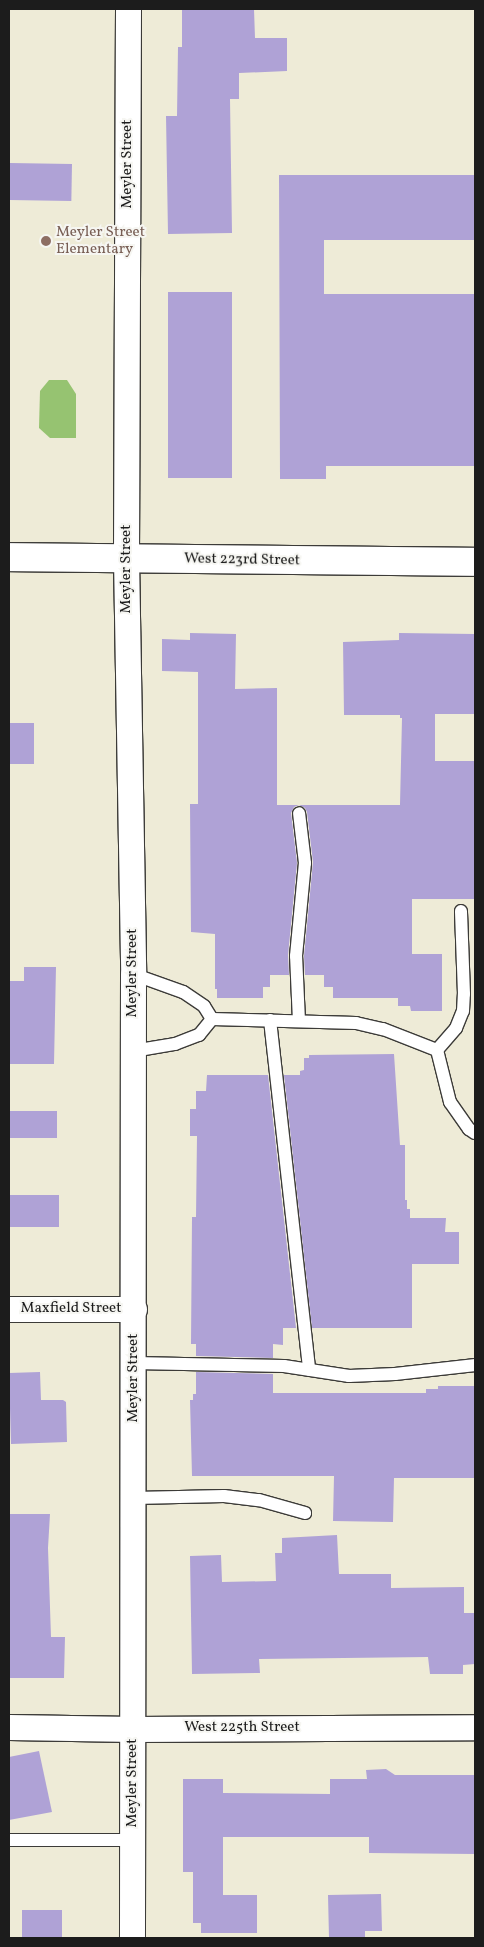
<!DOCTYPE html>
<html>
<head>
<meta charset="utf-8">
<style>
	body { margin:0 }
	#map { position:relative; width:484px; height:1947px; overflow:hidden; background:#eeebd7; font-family:Vollkorn,serif }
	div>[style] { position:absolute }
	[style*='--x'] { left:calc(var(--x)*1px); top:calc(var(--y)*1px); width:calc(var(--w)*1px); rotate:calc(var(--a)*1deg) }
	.green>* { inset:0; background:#96c371 }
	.building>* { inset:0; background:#afa2d6; transform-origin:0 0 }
	.roads { filter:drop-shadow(1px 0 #3c3b38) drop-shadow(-1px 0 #3c3b38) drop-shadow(0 1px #3c3b38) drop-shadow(0 -1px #3c3b38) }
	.lane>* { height:12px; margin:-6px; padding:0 6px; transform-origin:6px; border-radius:6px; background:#fff }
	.street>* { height:25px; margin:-12.5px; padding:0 12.5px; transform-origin:12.5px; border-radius:12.5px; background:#fff }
	.secondary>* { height:28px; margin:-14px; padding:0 14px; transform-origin:14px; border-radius:14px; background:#fff }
	.dots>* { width:14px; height:14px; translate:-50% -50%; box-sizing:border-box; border:2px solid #f6f6f2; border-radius:50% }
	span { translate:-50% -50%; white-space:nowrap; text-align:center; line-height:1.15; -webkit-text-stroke:4px #f6f6f2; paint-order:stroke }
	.street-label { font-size:15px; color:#1c1c1c }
	.education-label { font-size:15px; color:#785e54 }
	.left { translate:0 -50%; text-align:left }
	.frame { position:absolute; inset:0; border:10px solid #1c1c1c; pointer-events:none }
</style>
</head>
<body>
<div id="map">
	<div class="green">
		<div style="clip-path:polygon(49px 380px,67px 380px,76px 394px,76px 438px,50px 438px,39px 428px,40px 391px)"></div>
	</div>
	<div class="building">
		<div style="clip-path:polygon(182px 9px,254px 9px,255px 38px,287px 38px,287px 71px,239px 73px,239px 99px,230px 99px,232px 233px,168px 234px,166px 116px,177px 116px,178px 47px,182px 47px)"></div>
		<div style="left:10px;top:163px;width:62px;height:37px;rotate:1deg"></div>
		<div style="clip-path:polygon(279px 175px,475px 175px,475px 240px,324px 240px,324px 294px,475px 294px,475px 466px,326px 466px,326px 479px,280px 479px)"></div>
		<div style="left:168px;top:292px;width:64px;height:186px"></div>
		<div style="clip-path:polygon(190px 633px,236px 634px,235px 689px,277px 688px,277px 805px,400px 805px,402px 718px,400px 718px,400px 715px,344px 715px,343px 642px,399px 640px,399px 633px,475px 634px,475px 714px,435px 714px,435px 761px,475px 761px,475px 899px,412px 899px,412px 954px,442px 954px,442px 1011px,411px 1011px,410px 1006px,398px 1006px,398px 998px,333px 998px,333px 987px,324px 987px,324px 975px,305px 975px,304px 956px,313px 862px,307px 812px,305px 808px,299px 805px,294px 807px,291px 813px,297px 863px,288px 955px,289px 975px,270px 975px,270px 987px,263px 987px,263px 998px,217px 998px,217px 989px,215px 989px,215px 934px,191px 932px,190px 804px,198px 804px,198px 672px,162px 671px,162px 639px,190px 640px)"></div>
		<div style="left:9px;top:723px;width:25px;height:41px"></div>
		<div style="clip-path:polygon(24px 967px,56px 967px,54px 1064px,9px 1064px,9px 981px,24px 981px)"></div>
		<div style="clip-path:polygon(394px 1054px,400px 1145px,405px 1145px,405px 1200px,407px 1200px,407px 1209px,410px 1209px,410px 1218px,446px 1218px,445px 1232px,459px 1232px,459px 1264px,412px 1264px,412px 1328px,312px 1328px,284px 1075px,300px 1075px,300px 1071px,304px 1070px,304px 1058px,309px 1058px,309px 1055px)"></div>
		<div style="clip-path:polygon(207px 1075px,268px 1075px,296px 1328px,283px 1328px,283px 1345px,273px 1344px,273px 1358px,196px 1356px,196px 1344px,191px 1344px,192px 1217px,196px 1217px,197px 1136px,190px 1136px,190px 1109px,196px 1109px,196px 1091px,206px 1091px)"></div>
		<div style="left:9px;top:1111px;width:48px;height:27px"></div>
		<div style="left:9px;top:1195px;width:50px;height:32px"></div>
		<div style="clip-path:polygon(40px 1372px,41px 1400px,63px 1400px,66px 1402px,67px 1442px,11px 1444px,9px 1373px)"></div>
		<div style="clip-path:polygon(196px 1372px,273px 1374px,273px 1393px,426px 1393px,426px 1389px,438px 1389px,438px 1386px,475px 1386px,475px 1478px,394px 1478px,393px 1522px,333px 1521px,334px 1476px,192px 1476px,190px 1400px,193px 1400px,193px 1394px,196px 1394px)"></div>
		<div style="clip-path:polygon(9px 1514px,50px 1514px,48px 1548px,51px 1637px,65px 1637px,64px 1678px,9px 1678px)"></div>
		<div style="clip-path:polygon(337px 1535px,339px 1574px,391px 1574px,391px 1588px,464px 1587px,464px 1613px,475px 1613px,475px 1664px,463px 1665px,463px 1674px,430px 1674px,428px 1657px,259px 1659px,260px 1673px,192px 1674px,190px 1556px,221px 1555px,222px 1582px,276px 1581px,275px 1553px,282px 1553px,282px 1538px)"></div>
		<div style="clip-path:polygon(39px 1751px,52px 1812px,9px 1820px,9px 1757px)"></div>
		<div style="clip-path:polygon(386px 1769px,395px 1775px,475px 1775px,475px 1854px,369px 1853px,369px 1837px,223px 1837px,223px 1895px,257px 1895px,257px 1933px,201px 1933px,201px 1923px,193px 1923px,193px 1872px,183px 1872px,183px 1779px,223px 1779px,223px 1793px,330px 1794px,330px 1779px,367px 1779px,366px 1770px)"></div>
		<div style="clip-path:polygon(381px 1894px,382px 1931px,365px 1931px,365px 1938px,329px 1938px,328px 1895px)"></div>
		<div style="left:22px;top:1910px;width:40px;height:28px"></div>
	</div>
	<div class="roads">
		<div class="lane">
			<div style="--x:212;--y:1019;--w:144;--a:1.6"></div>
			<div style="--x:356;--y:1023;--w:28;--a:13"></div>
			<div style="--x:383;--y:1029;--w:58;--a:21.3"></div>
			<div style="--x:270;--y:1020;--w:352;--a:83.6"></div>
			<div style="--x:299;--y:1021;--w:65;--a:-92.6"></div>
			<div style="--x:296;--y:956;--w:93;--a:-84.5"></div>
			<div style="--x:305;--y:863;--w:50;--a:-96.8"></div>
			<div style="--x:437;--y:1050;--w:29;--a:-49"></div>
			<div style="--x:456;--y:1028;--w:18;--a:-68"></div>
			<div style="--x:463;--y:1011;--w:17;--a:-87"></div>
			<div style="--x:464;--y:994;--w:83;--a:-92.1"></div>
			<div style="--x:437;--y:1050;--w:54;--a:76"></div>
			<div style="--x:450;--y:1102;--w:33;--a:55"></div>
			<div style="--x:469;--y:1129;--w:7;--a:34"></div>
			<div style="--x:133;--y:1051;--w:43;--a:-9.5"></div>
			<div style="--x:175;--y:1044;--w:26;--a:-21"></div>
			<div style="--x:199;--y:1035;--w:21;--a:-51"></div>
			<div style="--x:212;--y:1019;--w:15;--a:-122"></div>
			<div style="--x:204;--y:1006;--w:25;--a:-146"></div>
			<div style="--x:183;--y:992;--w:53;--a:-160.2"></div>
			<div style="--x:134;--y:1363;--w:150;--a:1.1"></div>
			<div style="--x:284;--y:1366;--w:66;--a:8.7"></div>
			<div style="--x:349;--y:1376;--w:46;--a:-2.5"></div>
			<div style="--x:395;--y:1374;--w:81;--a:-6.4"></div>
			<div style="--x:134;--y:1498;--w:90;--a:-1.3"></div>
			<div style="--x:224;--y:1496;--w:35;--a:7"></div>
			<div style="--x:259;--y:1500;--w:48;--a:15.8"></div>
			<div style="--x:9;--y:1840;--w:124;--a:0"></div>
		</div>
		<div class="street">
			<div style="--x:128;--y:9;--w:549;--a:90.21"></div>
			<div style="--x:126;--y:558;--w:416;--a:89"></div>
			<div style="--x:133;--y:974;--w:964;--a:90.06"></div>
			<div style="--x:9;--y:1309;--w:125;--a:0"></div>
			<div style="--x:9;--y:1727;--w:125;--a:0.9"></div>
			<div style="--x:134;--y:1729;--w:341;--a:-0.3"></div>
		</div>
		<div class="secondary">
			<div style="--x:9;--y:557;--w:466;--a:0.6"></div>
		</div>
	</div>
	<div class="dots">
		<div style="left:46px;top:241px;background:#8d6e63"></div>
	</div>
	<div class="street-label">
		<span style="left:128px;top:164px;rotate:-90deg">Meyler Street</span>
		<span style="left:242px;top:560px;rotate:1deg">West 223rd Street</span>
		<span style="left:127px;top:569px;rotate:-90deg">Meyler Street</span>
		<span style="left:133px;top:973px;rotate:-90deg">Meyler Street</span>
		<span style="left:71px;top:1309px">Maxfield Street</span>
		<span style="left:134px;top:1378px;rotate:-90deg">Meyler Street</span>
		<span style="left:242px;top:1728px">West 225th Street</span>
		<span style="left:133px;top:1783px;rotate:-90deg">Meyler Street</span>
	</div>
	<div class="education-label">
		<span class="left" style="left:56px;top:241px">Meyler Street<br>Elementary</span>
	</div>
	<div class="frame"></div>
</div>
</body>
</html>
